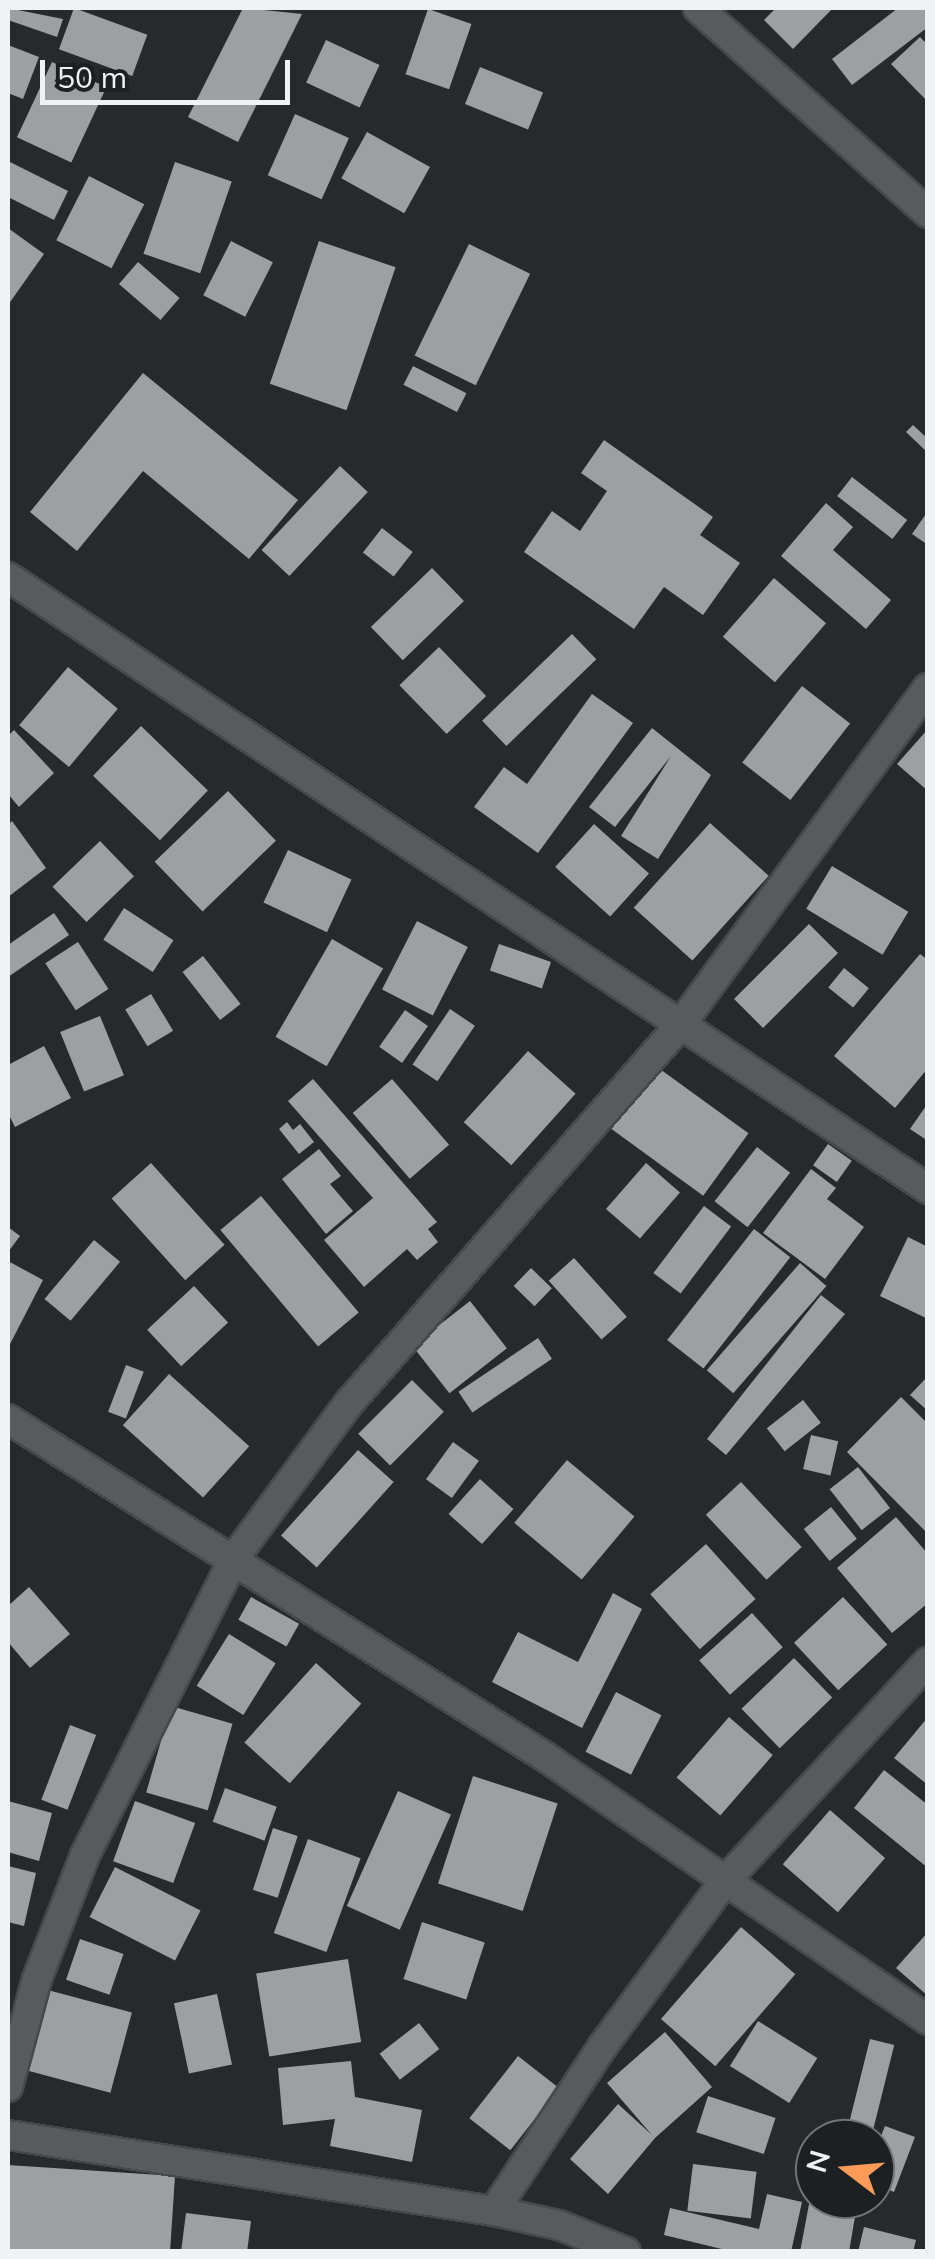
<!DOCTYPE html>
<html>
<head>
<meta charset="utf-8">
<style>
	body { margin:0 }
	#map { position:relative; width:935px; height:2259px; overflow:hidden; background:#272a2c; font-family:Mulish,sans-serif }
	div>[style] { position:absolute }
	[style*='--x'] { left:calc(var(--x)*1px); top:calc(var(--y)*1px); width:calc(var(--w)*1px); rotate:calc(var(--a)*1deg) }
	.building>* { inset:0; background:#9ca0a3; transform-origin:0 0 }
	.roads { filter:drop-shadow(2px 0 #46494a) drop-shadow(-2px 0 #46494a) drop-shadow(0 2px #46494a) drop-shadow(0 -2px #46494a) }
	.street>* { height:28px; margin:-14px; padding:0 14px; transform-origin:14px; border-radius:14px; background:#585b5e }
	span { translate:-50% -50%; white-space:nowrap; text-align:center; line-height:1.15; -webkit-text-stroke:10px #1d2022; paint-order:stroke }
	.frame { position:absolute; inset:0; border:10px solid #f0f2f4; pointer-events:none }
	.north { position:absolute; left:795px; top:2119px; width:100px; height:100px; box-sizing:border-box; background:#1d2022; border:2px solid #717476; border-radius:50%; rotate:286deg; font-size:28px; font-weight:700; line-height:40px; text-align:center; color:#f0f2f4 }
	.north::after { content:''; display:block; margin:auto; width:35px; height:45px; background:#fe9b58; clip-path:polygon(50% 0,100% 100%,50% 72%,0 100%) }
	.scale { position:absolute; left:40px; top:60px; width:250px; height:45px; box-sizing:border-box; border:5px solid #f0f2f4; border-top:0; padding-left:12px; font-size:30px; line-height:35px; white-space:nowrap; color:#f0f2f4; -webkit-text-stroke:8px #1d2022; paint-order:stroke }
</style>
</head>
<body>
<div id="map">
	<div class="building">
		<div style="clip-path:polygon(8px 8px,63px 19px,57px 37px,8px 20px)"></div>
		<div style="left:74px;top:8px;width:78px;height:44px;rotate:20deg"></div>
		<div style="clip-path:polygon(243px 8px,302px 14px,238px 142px,188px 117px)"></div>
		<div style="clip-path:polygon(776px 8px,833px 8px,793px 49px,764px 20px)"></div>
		<div style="clip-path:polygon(898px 8px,928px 8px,928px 27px,852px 85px,832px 59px)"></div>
		<div style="left:428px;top:9px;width:46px;height:69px;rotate:19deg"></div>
		<div style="clip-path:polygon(920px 37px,928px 45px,928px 102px,891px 64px)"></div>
		<div style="left:326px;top:40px;width:59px;height:47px;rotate:25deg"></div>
		<div style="clip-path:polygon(8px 45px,39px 57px,23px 99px,8px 93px)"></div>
		<div style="left:52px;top:62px;width:60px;height:83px;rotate:25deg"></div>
		<div style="left:480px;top:67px;width:68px;height:40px;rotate:22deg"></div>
		<div style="left:295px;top:114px;width:59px;height:67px;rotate:24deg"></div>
		<div style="left:367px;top:132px;width:72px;height:53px;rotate:29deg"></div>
		<div style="clip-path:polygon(8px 161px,68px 191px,54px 220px,8px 197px)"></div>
		<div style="left:175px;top:162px;width:60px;height:97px;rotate:19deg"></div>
		<div style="left:89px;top:176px;width:62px;height:72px;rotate:27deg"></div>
		<div style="clip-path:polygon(8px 228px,44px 254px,8px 305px)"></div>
		<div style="left:231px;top:241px;width:47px;height:61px;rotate:27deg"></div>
		<div style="left:319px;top:241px;width:81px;height:151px;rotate:19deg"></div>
		<div style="left:469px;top:244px;width:68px;height:124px;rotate:26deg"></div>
		<div style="left:138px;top:262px;width:55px;height:29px;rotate:41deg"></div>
		<div style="left:413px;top:366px;width:60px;height:21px;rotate:27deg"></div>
		<div style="clip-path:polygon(143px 373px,298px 500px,249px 559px,143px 471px,77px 551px,30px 512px)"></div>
		<div style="clip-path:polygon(913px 425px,928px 439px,928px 453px,906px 432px)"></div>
		<div style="clip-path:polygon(604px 440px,713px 517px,700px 535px,740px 563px,703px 615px,664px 587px,634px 629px,524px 552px,552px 511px,580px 531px,607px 491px,581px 473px)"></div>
		<div style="left:340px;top:466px;width:38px;height:115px;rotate:43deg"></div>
		<div style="left:852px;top:477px;width:70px;height:24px;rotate:38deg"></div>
		<div style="clip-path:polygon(826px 503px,853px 527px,833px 550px,891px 600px,866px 629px,781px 556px)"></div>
		<div style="clip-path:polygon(928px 511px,928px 545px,912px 534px)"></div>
		<div style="left:382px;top:528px;width:39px;height:31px;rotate:38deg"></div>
		<div style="left:432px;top:568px;width:46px;height:85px;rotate:46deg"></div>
		<div style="left:774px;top:578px;width:69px;height:78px;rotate:41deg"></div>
		<div style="left:572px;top:634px;width:35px;height:125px;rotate:46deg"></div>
		<div style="left:439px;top:647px;width:68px;height:55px;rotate:46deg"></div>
		<div style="left:68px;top:667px;width:65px;height:76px;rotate:40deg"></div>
		<div style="left:802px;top:686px;width:61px;height:97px;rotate:38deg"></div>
		<div style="clip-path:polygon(592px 694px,633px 723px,538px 853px,474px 807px,504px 767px,527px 784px)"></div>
		<div style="left:141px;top:726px;width:93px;height:69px;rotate:44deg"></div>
		<div style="clip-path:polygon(652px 728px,711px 775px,658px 859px,621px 836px,671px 756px,615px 827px,589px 807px)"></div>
		<div style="clip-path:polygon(928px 729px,928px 791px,897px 764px)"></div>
		<div style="clip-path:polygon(14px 730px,54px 773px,19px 807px,8px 794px,8px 736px)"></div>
		<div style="left:228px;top:791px;width:69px;height:102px;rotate:46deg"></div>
		<div style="clip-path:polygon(12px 821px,46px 868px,8px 897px,8px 825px)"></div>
		<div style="left:710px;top:823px;width:79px;height:114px;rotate:42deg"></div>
		<div style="left:594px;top:824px;width:74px;height:58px;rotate:42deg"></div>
		<div style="left:100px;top:841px;width:49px;height:66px;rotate:46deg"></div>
		<div style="left:288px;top:850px;width:70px;height:58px;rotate:25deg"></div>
		<div style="left:832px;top:866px;width:89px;height:50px;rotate:31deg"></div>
		<div style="left:124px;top:908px;width:59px;height:38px;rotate:33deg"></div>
		<div style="clip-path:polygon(54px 913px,69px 935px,8px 977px,8px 945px)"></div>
		<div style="left:417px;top:921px;width:57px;height:77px;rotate:27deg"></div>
		<div style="left:809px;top:924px;width:41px;height:106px;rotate:45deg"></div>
		<div style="left:332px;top:939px;width:59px;height:113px;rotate:30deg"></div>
		<div style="left:78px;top:942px;width:56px;height:39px;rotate:57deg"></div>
		<div style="left:499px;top:944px;width:55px;height:28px;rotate:19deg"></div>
		<div style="clip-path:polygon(920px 954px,928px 960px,928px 1068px,895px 1108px,834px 1056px)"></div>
		<div style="left:203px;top:956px;width:61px;height:26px;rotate:52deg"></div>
		<div style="left:844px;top:968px;width:32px;height:25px;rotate:39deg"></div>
		<div style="left:151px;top:994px;width:43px;height:30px;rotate:59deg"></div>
		<div style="left:450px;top:1009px;width:30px;height:67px;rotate:34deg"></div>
		<div style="left:405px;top:1010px;width:28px;height:45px;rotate:35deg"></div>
		<div style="left:100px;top:1016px;width:64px;height:43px;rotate:68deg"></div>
		<div style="clip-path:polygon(44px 1046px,71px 1098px,15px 1127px,8px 1113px,8px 1065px)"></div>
		<div style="left:528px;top:1051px;width:64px;height:96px;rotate:42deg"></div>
		<div style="left:653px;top:1064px;width:118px;height:77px;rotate:36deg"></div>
		<div style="clip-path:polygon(313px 1079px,437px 1222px,428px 1229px,438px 1242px,417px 1260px,407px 1249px,364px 1287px,324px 1240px,373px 1198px,288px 1101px)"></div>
		<div style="left:392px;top:1079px;width:87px;height:52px;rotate:49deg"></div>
		<div style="clip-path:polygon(928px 1103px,928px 1141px,910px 1129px)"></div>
		<div style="clip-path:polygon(287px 1122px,293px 1130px,300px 1124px,314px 1142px,299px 1154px,279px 1129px)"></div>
		<div style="left:828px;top:1144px;width:29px;height:26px;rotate:35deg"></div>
		<div style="left:757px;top:1147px;width:42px;height:69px;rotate:38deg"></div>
		<div style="clip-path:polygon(319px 1149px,341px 1176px,330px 1184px,353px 1211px,326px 1234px,282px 1179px)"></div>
		<div style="left:151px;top:1163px;width:110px;height:53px;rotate:48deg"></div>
		<div style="left:646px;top:1163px;width:45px;height:61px;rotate:41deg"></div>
		<div style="clip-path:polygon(811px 1169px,836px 1188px,827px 1199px,864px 1227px,825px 1279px,763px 1233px)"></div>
		<div style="left:261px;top:1196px;width:152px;height:53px;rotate:50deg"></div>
		<div style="left:704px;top:1206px;width:34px;height:84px;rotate:37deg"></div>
		<div style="clip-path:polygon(8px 1227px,20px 1236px,8px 1252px)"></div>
		<div style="left:754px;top:1229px;width:46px;height:141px;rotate:38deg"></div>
		<div style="clip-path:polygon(908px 1237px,928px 1247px,928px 1319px,880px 1296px)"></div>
		<div style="left:94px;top:1240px;width:34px;height:77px;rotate:40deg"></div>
		<div style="left:574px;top:1258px;width:79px;height:34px;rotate:48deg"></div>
		<div style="clip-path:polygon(8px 1261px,43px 1280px,8px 1348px)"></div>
		<div style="left:800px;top:1263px;width:35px;height:142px;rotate:41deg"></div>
		<div style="left:531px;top:1268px;width:29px;height:25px;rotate:44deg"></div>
		<div style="left:194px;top:1286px;width:50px;height:64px;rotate:47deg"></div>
		<div style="clip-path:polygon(821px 1295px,845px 1314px,726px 1455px,707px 1439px)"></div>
		<div style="left:470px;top:1301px;width:60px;height:73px;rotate:52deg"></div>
		<div style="left:538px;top:1338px;width:25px;height:96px;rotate:56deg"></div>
		<div style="left:126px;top:1365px;width:19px;height:50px;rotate:21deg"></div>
		<div style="left:169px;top:1374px;width:108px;height:69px;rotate:42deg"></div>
		<div style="clip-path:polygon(928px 1376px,928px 1411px,910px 1395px)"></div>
		<div style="left:412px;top:1380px;width:45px;height:76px;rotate:45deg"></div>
		<div style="clip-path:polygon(901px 1397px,928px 1424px,928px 1534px,847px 1452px)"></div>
		<div style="left:803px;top:1400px;width:29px;height:46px;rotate:52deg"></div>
		<div style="left:811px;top:1435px;width:28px;height:35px;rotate:13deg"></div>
		<div style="left:453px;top:1442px;width:32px;height:46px;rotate:36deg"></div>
		<div style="left:358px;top:1450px;width:48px;height:115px;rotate:42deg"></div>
		<div style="left:567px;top:1460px;width:88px;height:82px;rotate:40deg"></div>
		<div style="left:858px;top:1467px;width:52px;height:36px;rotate:52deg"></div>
		<div style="left:480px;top:1479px;width:45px;height:47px;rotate:42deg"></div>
		<div style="left:741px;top:1482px;width:89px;height:48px;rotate:47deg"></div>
		<div style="left:831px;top:1507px;width:41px;height:35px;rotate:51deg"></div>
		<div style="clip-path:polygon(896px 1517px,928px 1554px,928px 1603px,892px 1633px,837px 1568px)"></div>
		<div style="left:706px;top:1544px;width:74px;height:75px;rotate:48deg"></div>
		<div style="clip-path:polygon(29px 1587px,70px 1634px,30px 1668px,8px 1642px,8px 1606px)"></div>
		<div style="clip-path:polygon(613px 1593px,642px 1609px,582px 1728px,492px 1682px,518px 1632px,578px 1662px)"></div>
		<div style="left:251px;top:1597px;width:55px;height:26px;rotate:29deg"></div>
		<div style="left:843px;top:1597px;width:65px;height:67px;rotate:47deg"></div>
		<div style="left:752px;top:1613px;width:46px;height:71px;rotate:48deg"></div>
		<div style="left:229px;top:1634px;width:55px;height:61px;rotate:32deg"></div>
		<div style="left:794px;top:1658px;width:55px;height:73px;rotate:46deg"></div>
		<div style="left:316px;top:1663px;width:61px;height:107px;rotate:42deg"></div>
		<div style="left:616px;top:1692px;width:51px;height:67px;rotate:27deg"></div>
		<div style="left:171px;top:1706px;width:64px;height:90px;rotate:16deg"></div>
		<div style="left:729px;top:1717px;width:58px;height:80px;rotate:41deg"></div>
		<div style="clip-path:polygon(928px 1717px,928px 1785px,894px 1758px)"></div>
		<div style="left:70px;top:1725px;width:28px;height:80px;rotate:21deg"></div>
		<div style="clip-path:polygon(884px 1770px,928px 1805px,928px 1868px,854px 1808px)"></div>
		<div style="left:473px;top:1776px;width:89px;height:113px;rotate:18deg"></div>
		<div style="left:225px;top:1788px;width:55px;height:36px;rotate:20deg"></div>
		<div style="left:398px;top:1791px;width:58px;height:126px;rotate:24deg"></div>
		<div style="clip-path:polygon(8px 1801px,52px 1813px,39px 1861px,8px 1852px)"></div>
		<div style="left:135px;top:1801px;width:64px;height:64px;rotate:20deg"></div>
		<div style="left:830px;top:1810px;width:73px;height:72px;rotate:41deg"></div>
		<div style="left:273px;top:1828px;width:26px;height:65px;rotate:18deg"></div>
		<div style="left:308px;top:1839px;width:56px;height:100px;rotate:20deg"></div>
		<div style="clip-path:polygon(8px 1866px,36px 1873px,24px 1926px,8px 1922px)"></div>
		<div style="left:115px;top:1867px;width:96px;height:56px;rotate:27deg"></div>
		<div style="left:422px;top:1922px;width:66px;height:60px;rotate:18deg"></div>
		<div style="left:741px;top:1927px;width:72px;height:122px;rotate:41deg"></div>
		<div style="clip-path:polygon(928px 1932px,928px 1996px,896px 1968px)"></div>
		<div style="left:80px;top:1939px;width:46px;height:43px;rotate:19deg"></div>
		<div style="left:348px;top:1959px;width:84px;height:93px;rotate:81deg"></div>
		<div style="left:44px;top:1989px;width:91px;height:83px;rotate:15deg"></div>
		<div style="left:217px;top:1994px;width:72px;height:44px;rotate:78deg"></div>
		<div style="left:758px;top:2021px;width:70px;height:53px;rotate:32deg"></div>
		<div style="left:419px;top:2023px;width:33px;height:50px;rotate:52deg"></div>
		<div style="clip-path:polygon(665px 2032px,712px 2087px,655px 2138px,608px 2194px,570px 2159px,618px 2104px,652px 2135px,607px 2083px)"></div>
		<div style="left:870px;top:2039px;width:25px;height:104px;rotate:14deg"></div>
		<div style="left:518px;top:2056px;width:52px;height:79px;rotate:38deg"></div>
		<div style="clip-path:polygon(351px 2061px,355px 2097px,422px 2110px,412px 2162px,330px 2146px,335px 2119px,283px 2125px,278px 2068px)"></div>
		<div style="left:708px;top:2096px;width:71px;height:38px;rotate:18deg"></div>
		<div style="clip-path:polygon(885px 2126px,915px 2137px,894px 2192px,875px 2184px,875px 2151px)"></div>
		<div style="left:693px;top:2164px;width:64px;height:47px;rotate:7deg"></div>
		<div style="clip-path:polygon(8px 2165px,175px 2176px,170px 2252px,8px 2251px)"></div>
		<div style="clip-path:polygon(813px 2183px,815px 2199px,858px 2199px,849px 2252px,800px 2252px)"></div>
		<div style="clip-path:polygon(767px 2194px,802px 2202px,791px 2252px,734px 2252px,664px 2235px,670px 2208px,759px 2229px)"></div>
		<div style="clip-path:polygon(186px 2213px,251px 2221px,247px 2252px,181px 2252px)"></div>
		<div style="clip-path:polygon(864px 2227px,916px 2240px,913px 2252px,858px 2252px)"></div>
	</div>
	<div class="roads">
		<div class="street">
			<div style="--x:698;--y:8;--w:308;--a:41.7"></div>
			<div style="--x:8;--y:577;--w:1105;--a:33.63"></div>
			<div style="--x:8;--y:1419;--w:633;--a:32.16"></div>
			<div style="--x:544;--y:1756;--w:466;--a:34.5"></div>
			<div style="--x:8;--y:2087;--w:112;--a:-75"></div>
			<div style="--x:37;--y:1979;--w:133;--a:-68.8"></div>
			<div style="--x:85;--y:1855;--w:334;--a:-63.3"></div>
			<div style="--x:235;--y:1557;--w:192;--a:-53.5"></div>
			<div style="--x:349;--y:1403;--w:504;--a:-48.78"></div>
			<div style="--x:681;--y:1024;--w:417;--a:-53.7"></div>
			<div style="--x:8;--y:2135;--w:492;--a:8.9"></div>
			<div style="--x:494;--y:2211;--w:66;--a:12.2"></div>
			<div style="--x:559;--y:2225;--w:72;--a:21.9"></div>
			<div style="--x:494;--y:2211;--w:196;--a:-56.6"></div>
			<div style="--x:602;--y:2047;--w:207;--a:-53.5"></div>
			<div style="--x:725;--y:1881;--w:299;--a:-47.2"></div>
		</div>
	</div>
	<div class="frame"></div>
	<div class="north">N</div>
	<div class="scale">50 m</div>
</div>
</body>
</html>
